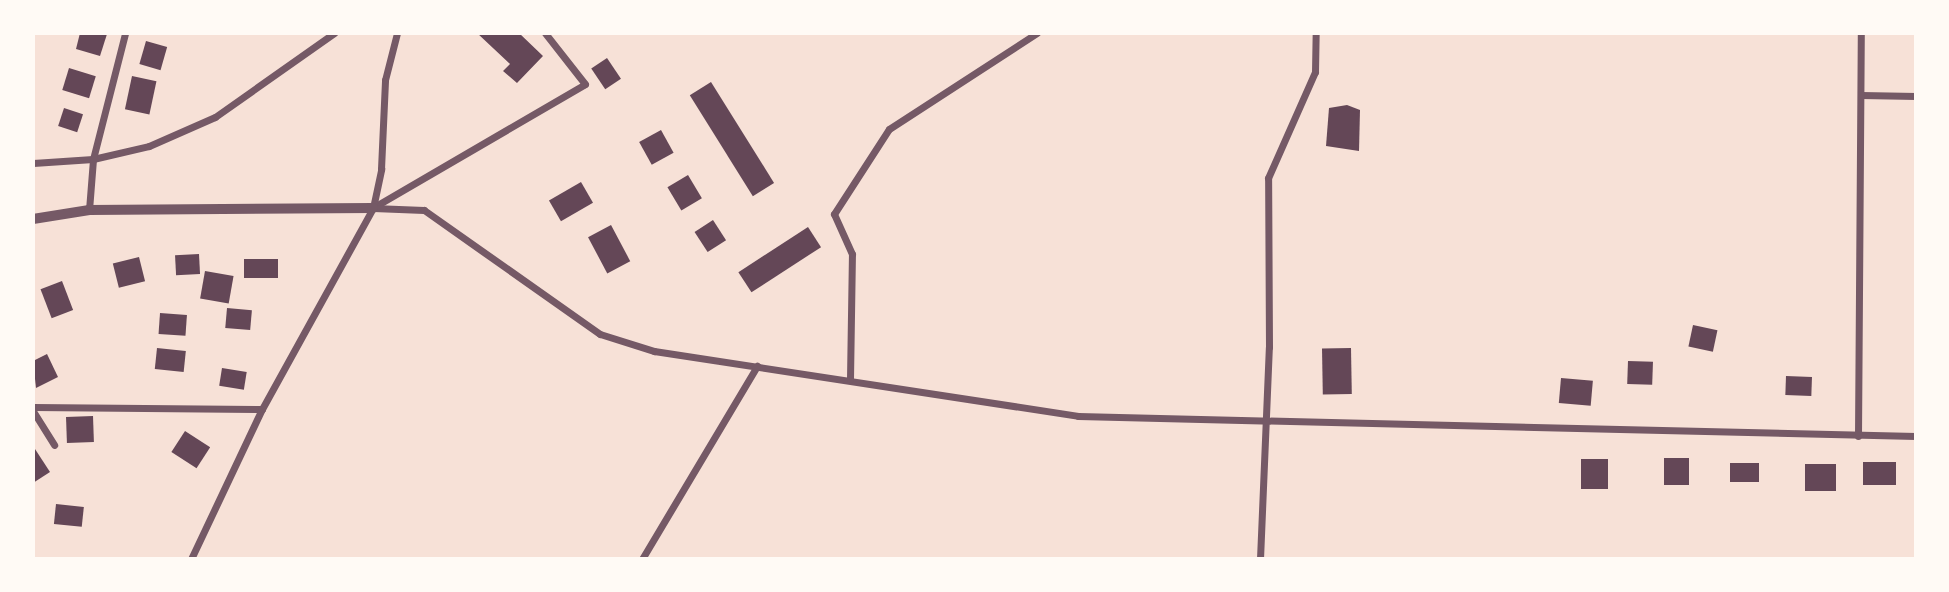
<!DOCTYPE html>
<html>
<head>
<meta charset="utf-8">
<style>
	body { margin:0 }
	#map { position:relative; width:1949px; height:592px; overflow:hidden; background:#f7e1d7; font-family:Manrope,sans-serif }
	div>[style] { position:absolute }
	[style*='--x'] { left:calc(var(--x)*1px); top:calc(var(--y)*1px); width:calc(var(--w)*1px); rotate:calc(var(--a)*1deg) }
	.building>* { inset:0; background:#644757; transform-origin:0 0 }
	.minor>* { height:7px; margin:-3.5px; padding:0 3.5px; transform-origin:3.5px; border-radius:3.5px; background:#755966 }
	.tertiary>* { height:10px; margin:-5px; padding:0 5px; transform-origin:5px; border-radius:5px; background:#755966 }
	span { translate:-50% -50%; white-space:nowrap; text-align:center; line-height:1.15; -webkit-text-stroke:5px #fffaf5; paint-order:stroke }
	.frame { position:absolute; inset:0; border:35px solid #fffaf5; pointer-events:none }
</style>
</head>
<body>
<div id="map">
	<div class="building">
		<div style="clip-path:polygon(80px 33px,107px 34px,100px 56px,76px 49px)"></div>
		<div style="clip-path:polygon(477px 33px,519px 33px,543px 56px,517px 83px,503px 71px,510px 64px)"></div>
		<div style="left:146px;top:41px;width:22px;height:24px;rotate:16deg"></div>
		<div style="left:607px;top:58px;width:25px;height:19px;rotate:56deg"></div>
		<div style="left:69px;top:68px;width:28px;height:23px;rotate:17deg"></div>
		<div style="left:132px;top:76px;width:25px;height:34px;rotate:12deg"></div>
		<div style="left:711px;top:82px;width:119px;height:25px;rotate:58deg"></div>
		<div style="clip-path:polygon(1347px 105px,1360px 110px,1359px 151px,1326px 146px,1329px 108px)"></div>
		<div style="left:64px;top:108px;width:20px;height:19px;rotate:18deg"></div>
		<div style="left:661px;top:130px;width:26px;height:25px;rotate:61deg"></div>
		<div style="left:688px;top:175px;width:27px;height:24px;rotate:59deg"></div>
		<div style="left:581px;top:182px;width:24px;height:37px;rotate:60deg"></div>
		<div style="left:713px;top:220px;width:24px;height:22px;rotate:57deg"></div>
		<div style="left:611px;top:225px;width:41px;height:26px;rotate:62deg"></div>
		<div style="left:808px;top:227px;width:24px;height:83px;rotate:57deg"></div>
		<div style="left:199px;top:254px;width:20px;height:24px;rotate:87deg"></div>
		<div style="left:139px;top:257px;width:25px;height:27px;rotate:76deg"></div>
		<div style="left:244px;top:259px;width:34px;height:19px"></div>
		<div style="left:205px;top:271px;width:29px;height:28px;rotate:10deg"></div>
		<div style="left:62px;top:281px;width:31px;height:23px;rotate:69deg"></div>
		<div style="left:227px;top:308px;width:25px;height:20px;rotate:5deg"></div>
		<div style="left:160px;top:313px;width:27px;height:21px;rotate:4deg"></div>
		<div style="left:1693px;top:325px;width:25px;height:22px;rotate:12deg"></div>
		<div style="left:157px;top:348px;width:29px;height:21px;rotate:6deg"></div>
		<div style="left:1351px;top:348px;width:46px;height:29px;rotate:89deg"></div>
		<div style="clip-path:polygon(47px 354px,58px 377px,36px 388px,33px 361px)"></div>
		<div style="left:1628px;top:361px;width:25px;height:23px;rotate:2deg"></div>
		<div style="left:222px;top:368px;width:25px;height:18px;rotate:9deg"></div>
		<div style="left:1786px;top:376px;width:26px;height:19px;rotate:2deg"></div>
		<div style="left:1561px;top:378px;width:32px;height:25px;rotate:5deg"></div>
		<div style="left:93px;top:416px;width:26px;height:27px;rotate:88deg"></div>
		<div style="left:185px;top:431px;width:30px;height:25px;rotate:33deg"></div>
		<div style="clip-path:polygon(35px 449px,50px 472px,33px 483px,33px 450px)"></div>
		<div style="left:1664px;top:458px;width:25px;height:27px"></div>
		<div style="left:1608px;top:459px;width:30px;height:27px;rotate:90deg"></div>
		<div style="left:1863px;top:462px;width:33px;height:23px"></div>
		<div style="left:1759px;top:463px;width:19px;height:29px;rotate:90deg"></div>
		<div style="left:1805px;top:464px;width:31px;height:27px"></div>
		<div style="left:56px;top:504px;width:28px;height:20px;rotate:6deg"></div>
	</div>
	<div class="minor">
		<div style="--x:1861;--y:95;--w:55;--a:1"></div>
		<div style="--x:33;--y:163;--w:60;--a:-3.8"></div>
		<div style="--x:93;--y:159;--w:57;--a:-13.1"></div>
		<div style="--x:149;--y:146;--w:72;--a:-23.7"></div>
		<div style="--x:215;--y:117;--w:146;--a:-35.2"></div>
		<div style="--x:374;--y:207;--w:244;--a:-30.2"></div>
		<div style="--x:585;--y:84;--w:65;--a:-128.1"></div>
		<div style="--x:373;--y:208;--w:51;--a:2.2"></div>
		<div style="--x:424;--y:210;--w:215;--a:35.2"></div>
		<div style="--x:600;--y:334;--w:57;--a:17.5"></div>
		<div style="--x:654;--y:351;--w:429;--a:8.7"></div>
		<div style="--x:1078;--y:416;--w:838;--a:1.37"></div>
		<div style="--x:89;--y:210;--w:51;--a:-85.5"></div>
		<div style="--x:93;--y:159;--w:130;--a:-75.7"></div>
		<div style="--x:850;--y:379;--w:125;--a:-89.1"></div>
		<div style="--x:852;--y:254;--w:44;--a:-114.2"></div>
		<div style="--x:834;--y:214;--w:101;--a:-57.1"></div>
		<div style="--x:889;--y:129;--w:176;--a:-33"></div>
		<div style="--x:33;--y:407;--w:229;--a:0.5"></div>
		<div style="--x:33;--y:411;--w:40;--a:58"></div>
		<div style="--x:1858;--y:436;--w:403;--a:-89.6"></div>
		<div style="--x:191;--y:559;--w:166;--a:-64.7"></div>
		<div style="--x:262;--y:409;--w:230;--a:-61.1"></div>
		<div style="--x:373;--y:208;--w:40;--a:-78"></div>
		<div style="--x:381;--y:169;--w:89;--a:-87.4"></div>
		<div style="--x:385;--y:80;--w:49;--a:-75.7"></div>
		<div style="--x:642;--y:559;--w:225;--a:-59.2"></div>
		<div style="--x:1260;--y:559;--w:212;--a:-87.6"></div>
		<div style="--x:1269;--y:347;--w:169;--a:-90.3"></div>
		<div style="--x:1268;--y:178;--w:116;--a:-66.1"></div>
		<div style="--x:1315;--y:72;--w:39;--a:-89"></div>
	</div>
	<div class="tertiary">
		<div style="--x:33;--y:219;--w:57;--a:-9.1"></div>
		<div style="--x:89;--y:210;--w:284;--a:-0.4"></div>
	</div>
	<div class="frame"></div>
</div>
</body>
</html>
